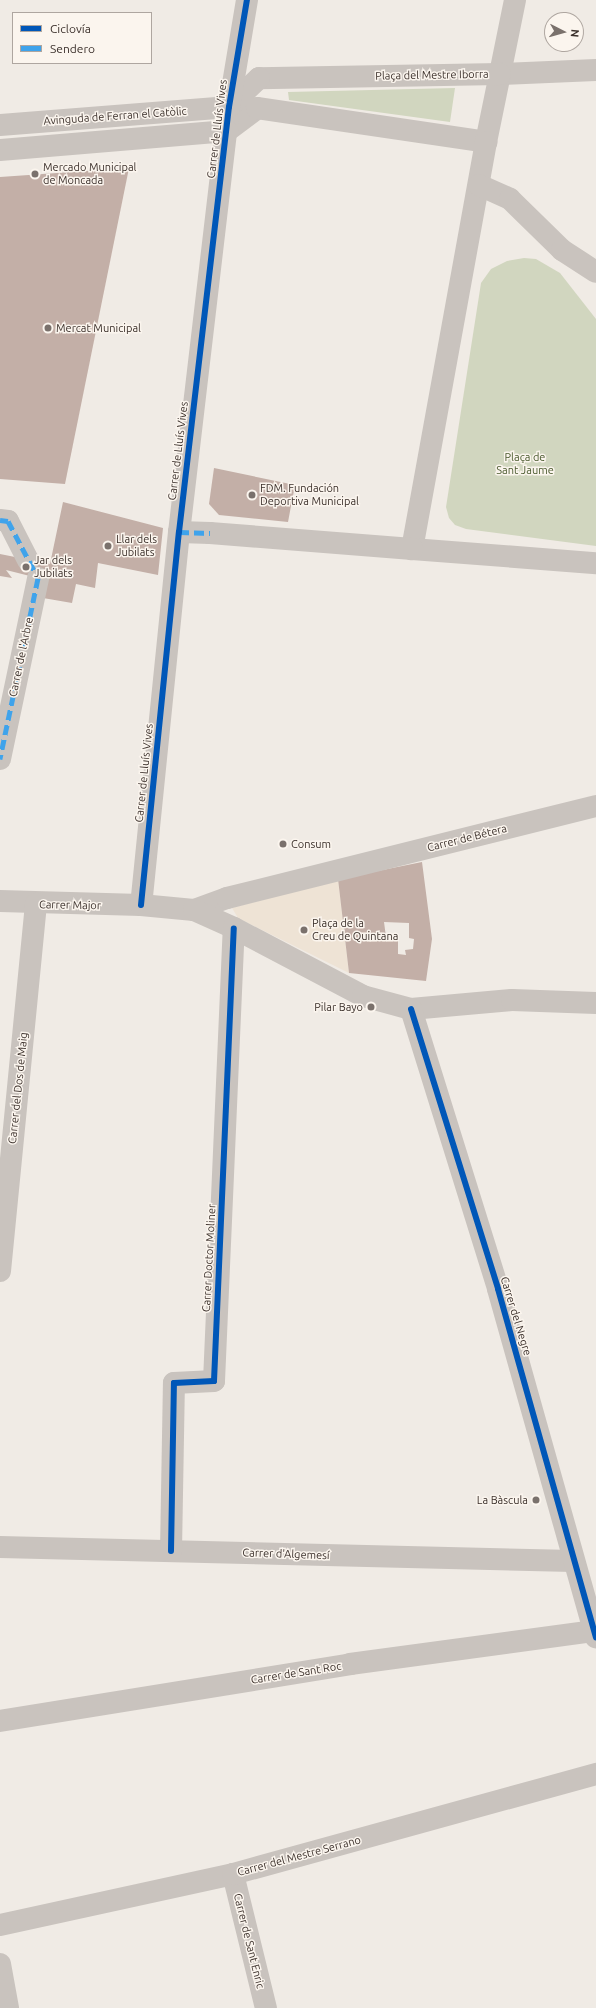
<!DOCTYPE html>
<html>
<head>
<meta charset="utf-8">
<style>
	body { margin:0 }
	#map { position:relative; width:596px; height:2008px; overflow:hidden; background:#f0ebe5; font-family:Ubuntu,sans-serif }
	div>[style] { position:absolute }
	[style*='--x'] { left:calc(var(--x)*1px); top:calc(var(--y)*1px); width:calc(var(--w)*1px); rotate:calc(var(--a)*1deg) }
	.green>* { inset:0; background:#d1d6bf }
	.plaza>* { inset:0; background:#eee3d5 }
	.building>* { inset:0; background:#c3afa7 }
	.pedestrian>* { height:22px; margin:-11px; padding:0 11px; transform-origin:11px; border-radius:11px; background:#c9c3be }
	.minor>* { height:22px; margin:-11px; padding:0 11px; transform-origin:11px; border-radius:11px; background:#c9c3be }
	.tertiary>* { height:22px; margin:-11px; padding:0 11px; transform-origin:11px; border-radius:11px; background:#c9c3be }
	.quiet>* { height:5px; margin-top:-2.5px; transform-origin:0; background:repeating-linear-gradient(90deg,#3fa3eb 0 10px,transparent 0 15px) }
	.cycleway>* { height:6px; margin:-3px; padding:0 3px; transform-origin:3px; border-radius:3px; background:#0057b8 }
	.dots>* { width:11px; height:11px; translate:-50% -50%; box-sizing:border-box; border:2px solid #fbf5ee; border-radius:50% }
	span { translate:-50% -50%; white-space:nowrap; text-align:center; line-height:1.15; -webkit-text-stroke:3px #fbf5ee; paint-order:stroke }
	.street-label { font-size:11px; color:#3b302b }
	.poi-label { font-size:11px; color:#3b302b }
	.left { translate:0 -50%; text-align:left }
	.right { translate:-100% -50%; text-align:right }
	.park-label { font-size:11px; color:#4a5a2e }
	.legend { position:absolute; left:12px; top:12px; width:140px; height:52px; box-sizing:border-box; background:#fbf5ee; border:1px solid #aea6a0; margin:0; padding:5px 7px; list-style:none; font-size:12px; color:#3b302b }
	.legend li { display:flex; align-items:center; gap:8px; height:20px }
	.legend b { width:20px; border:1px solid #aea6a0 }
	.north { position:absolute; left:544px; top:12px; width:40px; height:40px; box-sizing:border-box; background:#fbf5ee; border:1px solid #aea6a0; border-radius:50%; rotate:96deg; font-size:11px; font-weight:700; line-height:16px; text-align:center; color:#3b302b }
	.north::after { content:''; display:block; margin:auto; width:14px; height:18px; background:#7a716c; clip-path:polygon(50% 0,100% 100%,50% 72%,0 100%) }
</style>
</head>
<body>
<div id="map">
	<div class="green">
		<div style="clip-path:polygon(455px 88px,450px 122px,289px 100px,288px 92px)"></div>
		<div style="clip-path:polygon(524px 258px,536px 259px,560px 273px,596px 319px,596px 546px,466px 529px,455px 525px,449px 518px,446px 507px,481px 283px,491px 269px,507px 261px)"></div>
	</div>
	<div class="plaza">
		<div style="clip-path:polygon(338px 879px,349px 973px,238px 918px,232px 908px)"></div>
	</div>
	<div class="building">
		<div style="clip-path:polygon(129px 168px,65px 484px,0 479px,0 177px)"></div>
		<div style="clip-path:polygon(214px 468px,295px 485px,288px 522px,219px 515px,209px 504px)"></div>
		<div style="clip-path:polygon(63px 502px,163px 528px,158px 575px,98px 563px,95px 588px,76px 584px,72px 603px,43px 598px,38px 578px,6px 570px,12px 578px,0 576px,0 554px,50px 564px)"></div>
		<div style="clip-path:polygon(evenodd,422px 862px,432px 939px,426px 981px,349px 973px,338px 879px,422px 862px,384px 922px,409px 923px,409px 938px,414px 939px,413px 949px,405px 950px,406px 955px,398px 954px,398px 938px,386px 937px,384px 922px)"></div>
	</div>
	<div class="pedestrian">
		<div style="--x:0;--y:520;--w:8;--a:7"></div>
		<div style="--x:8;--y:521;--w:44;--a:62.9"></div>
		<div style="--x:179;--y:532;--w:31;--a:2"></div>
		<div style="--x:0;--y:759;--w:185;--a:-78.1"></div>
	</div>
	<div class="minor">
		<div style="--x:515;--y:0;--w:76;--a:101.5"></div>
		<div style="--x:500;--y:74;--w:96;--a:-2.4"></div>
		<div style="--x:227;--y:131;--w:38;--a:-37"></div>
		<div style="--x:257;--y:108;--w:232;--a:8.4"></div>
		<div style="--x:486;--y:142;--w:69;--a:-78.4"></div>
		<div style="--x:500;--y:74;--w:241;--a:179"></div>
		<div style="--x:259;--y:78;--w:42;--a:136"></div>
		<div style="--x:486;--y:142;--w:414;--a:100.3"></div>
		<div style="--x:412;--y:549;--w:185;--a:4.4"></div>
		<div style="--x:479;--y:185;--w:34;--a:24"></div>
		<div style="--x:510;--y:199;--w:73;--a:44.4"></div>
		<div style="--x:562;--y:250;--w:40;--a:32.9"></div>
		<div style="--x:210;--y:533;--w:203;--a:4.5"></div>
		<div style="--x:0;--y:901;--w:141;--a:1.6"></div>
		<div style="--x:194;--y:910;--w:35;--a:-20"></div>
		<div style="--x:227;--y:898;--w:380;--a:-14"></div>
		<div style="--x:411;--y:1009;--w:101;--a:-5.1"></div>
		<div style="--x:512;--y:1000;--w:84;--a:2"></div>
		<div style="--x:0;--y:1271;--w:369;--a:-84.4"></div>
		<div style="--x:0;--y:1547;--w:573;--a:1.4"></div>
		<div style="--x:171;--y:1551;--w:168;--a:-89"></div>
		<div style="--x:174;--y:1383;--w:40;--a:-2.9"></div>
		<div style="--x:214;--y:1381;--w:453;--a:-87.5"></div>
		<div style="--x:0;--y:1721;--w:355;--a:-9.2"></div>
		<div style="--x:350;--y:1664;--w:245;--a:-7.7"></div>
		<div style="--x:233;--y:1874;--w:138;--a:76.2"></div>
		<div style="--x:0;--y:1925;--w:239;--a:-12.3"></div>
		<div style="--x:233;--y:1874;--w:377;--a:-15.4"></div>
		<div style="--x:0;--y:1964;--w:45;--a:79.7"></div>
	</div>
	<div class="tertiary">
		<div style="--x:247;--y:0;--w:109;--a:99.5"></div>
		<div style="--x:229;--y:107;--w:428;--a:96.7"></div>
		<div style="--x:179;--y:532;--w:375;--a:95.8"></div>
		<div style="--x:141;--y:905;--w:53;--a:5.4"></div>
		<div style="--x:194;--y:910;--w:44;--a:24.2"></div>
		<div style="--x:234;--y:928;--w:146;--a:27.8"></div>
		<div style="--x:363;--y:996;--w:50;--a:15.2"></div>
		<div style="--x:411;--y:1009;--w:293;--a:72.7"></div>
		<div style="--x:498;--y:1289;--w:362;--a:74.3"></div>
		<div style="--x:0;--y:125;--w:230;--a:-4.5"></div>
		<div style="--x:0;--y:150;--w:228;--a:-4.8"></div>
	</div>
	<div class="quiet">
		<div style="--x:0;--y:520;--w:8;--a:7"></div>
		<div style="--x:8;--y:521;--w:64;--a:62.2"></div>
		<div style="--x:38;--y:578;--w:185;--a:101.9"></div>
		<div style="--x:179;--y:532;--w:31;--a:2"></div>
	</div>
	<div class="cycleway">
		<div style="--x:141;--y:905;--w:375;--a:-84.2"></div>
		<div style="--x:179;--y:532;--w:428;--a:-83.3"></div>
		<div style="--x:229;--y:107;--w:109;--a:-80.5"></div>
		<div style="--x:411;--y:1009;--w:293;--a:72.7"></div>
		<div style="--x:498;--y:1289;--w:362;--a:74.3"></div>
		<div style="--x:171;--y:1551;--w:168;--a:-89"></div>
		<div style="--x:174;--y:1383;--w:40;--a:-2.9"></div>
		<div style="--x:214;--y:1381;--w:453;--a:-87.5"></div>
	</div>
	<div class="dots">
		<div style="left:35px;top:174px;background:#7a716c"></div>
		<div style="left:48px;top:328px;background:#7a716c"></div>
		<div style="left:252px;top:495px;background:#7a716c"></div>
		<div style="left:108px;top:546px;background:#7a716c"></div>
		<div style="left:26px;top:567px;background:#7a716c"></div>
		<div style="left:283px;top:844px;background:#7a716c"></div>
		<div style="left:304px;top:930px;background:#7a716c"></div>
		<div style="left:371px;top:1007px;background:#7a716c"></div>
		<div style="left:536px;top:1500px;background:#7a716c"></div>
	</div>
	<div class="street-label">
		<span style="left:432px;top:75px;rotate:-1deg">Plaça del Mestre Iborra</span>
		<span style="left:115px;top:116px;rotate:-4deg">Avinguda de Ferran el Catòlic</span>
		<span style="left:217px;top:129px;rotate:-83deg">Carrer de Lluís Vives</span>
		<span style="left:178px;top:451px;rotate:-83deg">Carrer de Lluís Vives</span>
		<span style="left:21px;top:657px;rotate:-78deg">Carrer de l'Arbre</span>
		<span style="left:144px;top:773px;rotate:-84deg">Carrer de Lluís Vives</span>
		<span style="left:467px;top:838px;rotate:-14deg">Carrer de Bétera</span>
		<span style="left:70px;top:905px;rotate:1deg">Carrer Major</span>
		<span style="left:18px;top:1088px;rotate:-84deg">Carrer del Dos de Maig</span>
		<span style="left:209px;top:1258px;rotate:-87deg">Carrer Doctor Moliner</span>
		<span style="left:516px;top:1316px;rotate:73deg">Carrer del Negre</span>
		<span style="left:286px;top:1554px;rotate:2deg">Carrer d'Algemesí</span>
		<span style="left:296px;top:1673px;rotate:-9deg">Carrer de Sant Roc</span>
		<span style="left:299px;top:1856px;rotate:-15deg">Carrer del Mestre Serrano</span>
		<span style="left:249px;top:1941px;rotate:76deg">Carrer de Sant Enric</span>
	</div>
	<div class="poi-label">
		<span class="left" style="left:43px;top:174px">Mercado Municipal<br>de Moncada</span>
		<span class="left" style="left:56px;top:328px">Mercat Municipal</span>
		<span class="left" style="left:260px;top:495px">FDM. Fundación<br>Deportiva Municipal</span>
		<span class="left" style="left:116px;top:546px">Llar dels<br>Jubilats</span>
		<span class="left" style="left:34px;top:567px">Jar dels<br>Jubilats</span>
		<span class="left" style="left:291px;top:844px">Consum</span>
		<span class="left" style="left:312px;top:930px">Plaça de la<br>Creu de Quintana</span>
		<span class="right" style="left:363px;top:1007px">Pilar Bayo</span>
		<span class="right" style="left:528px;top:1500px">La Bàscula</span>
	</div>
	<div class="park-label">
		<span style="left:525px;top:464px">Plaça de<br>Sant Jaume</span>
	</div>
	<ul class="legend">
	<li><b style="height:5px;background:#0057b8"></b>Ciclovía</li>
	<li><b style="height:5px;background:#3fa3eb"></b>Sendero</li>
	</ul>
	<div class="north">N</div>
</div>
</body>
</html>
